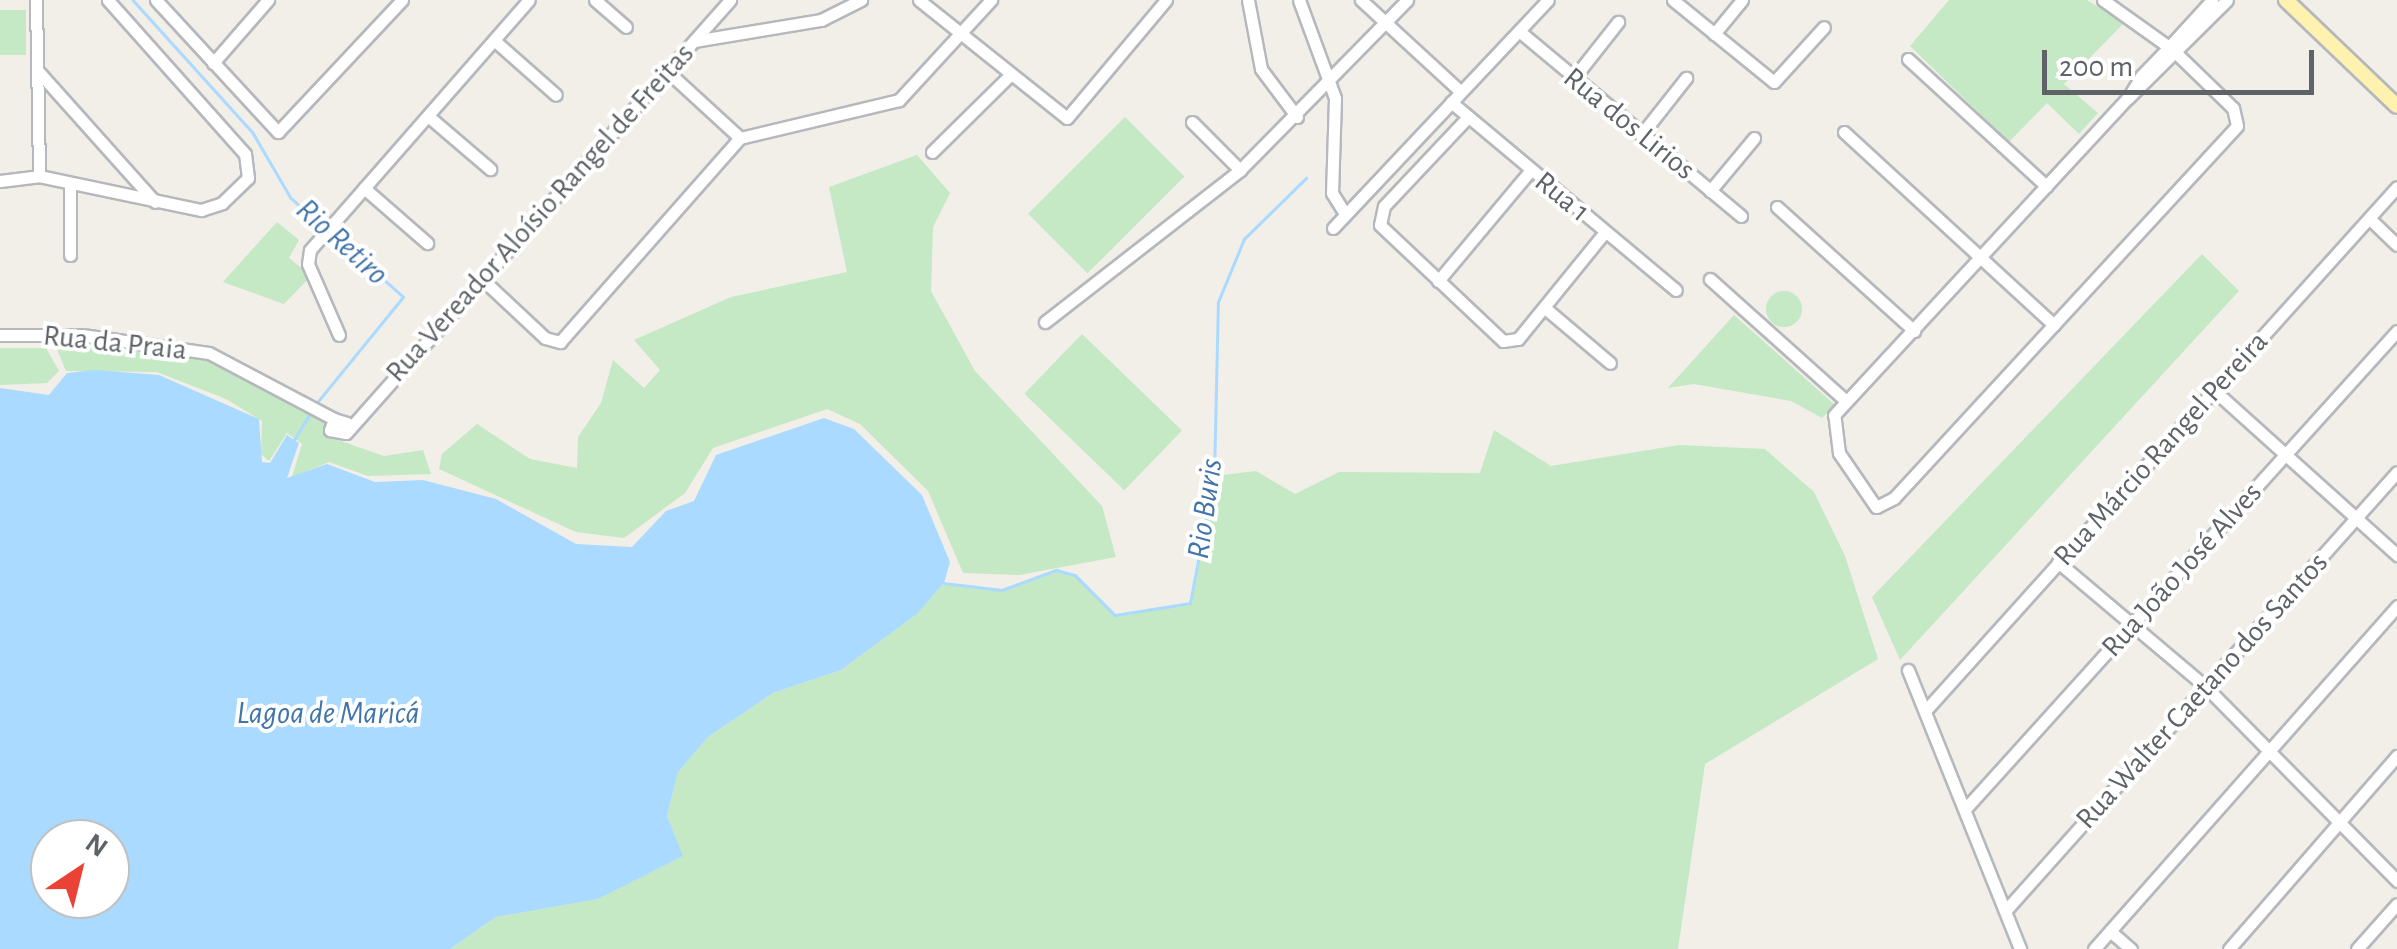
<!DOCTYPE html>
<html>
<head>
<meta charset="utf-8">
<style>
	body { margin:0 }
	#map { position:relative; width:2397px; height:949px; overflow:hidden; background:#f1efe8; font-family:"Alegreya Sans",sans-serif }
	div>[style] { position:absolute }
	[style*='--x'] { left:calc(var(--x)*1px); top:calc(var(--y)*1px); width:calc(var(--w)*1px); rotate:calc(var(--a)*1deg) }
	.green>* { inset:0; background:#c5e8c5; transform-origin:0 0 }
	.round { border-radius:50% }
	.water>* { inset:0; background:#aadaff }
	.stream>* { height:2.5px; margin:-1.25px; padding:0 1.25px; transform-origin:1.25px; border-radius:1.25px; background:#aadaff }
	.roads { filter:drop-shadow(2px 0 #b5b8bc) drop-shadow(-2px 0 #b5b8bc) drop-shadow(0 2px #b5b8bc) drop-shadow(0 -2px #b5b8bc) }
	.minor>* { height:11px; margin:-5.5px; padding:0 5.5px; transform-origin:5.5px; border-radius:5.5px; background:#fff }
	.major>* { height:14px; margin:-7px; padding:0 7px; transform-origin:7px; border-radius:7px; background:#fff2af }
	span { translate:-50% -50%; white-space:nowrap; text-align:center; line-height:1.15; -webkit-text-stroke:8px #fff; paint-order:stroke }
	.street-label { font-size:30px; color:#5f6368 }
	.water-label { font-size:32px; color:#4174aa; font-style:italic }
	.north { position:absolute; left:30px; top:819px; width:100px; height:100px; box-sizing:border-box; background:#fff; border:2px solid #bfc1c3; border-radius:50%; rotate:35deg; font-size:28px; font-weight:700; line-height:40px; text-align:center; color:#5f6368 }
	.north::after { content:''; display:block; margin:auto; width:35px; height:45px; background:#ea4335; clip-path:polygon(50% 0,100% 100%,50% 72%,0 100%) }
	.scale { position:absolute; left:2042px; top:50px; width:272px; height:45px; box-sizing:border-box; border:5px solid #5f6368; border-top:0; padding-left:12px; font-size:30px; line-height:35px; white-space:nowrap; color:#5f6368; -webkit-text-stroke:8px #fff; paint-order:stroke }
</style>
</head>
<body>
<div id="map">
	<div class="green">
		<div style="clip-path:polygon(1949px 0,2087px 0,2124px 23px,2064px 84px,2098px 113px,2079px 134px,2047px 103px,2009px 142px,1910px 46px)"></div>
		<div style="left:0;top:10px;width:26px;height:45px"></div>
		<div style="left:1125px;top:117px;width:84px;height:137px;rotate:45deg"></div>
		<div style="clip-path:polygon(917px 155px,950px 193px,933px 227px,931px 291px,975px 371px,1102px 506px,1116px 557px,1019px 575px,963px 573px,928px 491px,860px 424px,827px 409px,713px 448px,685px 493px,624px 538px,576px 532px,439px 469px,442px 454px,477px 424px,530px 459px,577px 468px,578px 437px,601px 403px,613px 360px,644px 388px,660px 370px,634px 340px,731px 297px,847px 272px,829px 187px)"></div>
		<div style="clip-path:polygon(277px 222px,299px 240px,289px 258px,311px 276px,284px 304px,223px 282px)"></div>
		<div style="clip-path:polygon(2202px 254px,2239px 291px,1900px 660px,1872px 597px)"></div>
		<div class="round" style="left:1766px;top:291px;width:36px;height:36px"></div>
		<div style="clip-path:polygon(1734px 315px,1835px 405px,1822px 418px,1791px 401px,1694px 384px,1668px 388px)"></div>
		<div style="left:1082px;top:334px;width:139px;height:83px;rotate:44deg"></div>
		<div style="clip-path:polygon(53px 340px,209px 356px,323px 413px,329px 437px,384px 456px,423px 450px,431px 474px,368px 476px,329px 462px,292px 477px,302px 444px,287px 433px,269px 461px,261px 454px,262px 421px,226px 399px,157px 372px,66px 371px)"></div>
		<div style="clip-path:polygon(0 348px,46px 348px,59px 371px,47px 383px,0 385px)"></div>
		<div style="clip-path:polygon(1494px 430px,1551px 466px,1679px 445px,1765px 449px,1814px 492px,1845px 556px,1878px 659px,1705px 764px,1678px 949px,450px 949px,496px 917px,598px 899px,682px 856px,667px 816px,678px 772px,708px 737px,773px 693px,841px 670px,917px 614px,944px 583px,1002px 590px,1056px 570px,1075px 575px,1115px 615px,1190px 603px,1214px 476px,1256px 471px,1295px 494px,1339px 472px,1480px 473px)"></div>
	</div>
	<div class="water">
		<div style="clip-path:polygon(evenodd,95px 370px,159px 375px,259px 419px,262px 462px,270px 463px,287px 435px,299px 443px,287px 478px,327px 464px,375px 482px,423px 480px,496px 499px,576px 544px,632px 547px,666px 511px,694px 501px,716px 455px,824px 418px,854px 429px,922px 495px,950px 562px,944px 583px,917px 614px,841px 670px,773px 693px,708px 737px,678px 772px,667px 816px,683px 856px,598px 899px,496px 917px,450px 949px,0 949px,0 388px,49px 395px,67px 373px,95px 370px,110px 839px,110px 899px,50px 899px,50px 839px,110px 839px)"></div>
	</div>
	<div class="stream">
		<div style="--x:133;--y:0;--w:179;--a:47.9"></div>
		<div style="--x:253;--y:133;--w:75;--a:59.7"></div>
		<div style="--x:291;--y:198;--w:44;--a:41.3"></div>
		<div style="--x:315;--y:405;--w:139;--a:-50.8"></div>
		<div style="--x:403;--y:297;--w:98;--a:-138.3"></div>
		<div style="--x:294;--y:440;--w:33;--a:-59"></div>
		<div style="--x:944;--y:583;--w:58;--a:6.9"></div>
		<div style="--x:1002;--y:590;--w:58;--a:-20.3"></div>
		<div style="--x:1056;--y:570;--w:20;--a:15"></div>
		<div style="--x:1075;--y:575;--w:57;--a:45"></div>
		<div style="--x:1115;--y:615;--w:76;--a:-9.1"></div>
		<div style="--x:1190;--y:603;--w:129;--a:-79.3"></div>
		<div style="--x:1214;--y:476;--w:174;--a:-88.7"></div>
		<div style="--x:1218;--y:302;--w:68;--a:-67.6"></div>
		<div style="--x:1244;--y:239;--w:87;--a:-44.5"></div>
	</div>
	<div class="roads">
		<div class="minor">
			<div style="--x:36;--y:0;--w:176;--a:89"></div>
			<div style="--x:156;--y:0;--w:180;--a:47.3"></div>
			<div style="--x:278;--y:132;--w:181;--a:-46.8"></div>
			<div style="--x:595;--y:0;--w:41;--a:41.1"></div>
			<div style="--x:919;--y:0;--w:189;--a:38.6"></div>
			<div style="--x:1067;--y:118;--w:154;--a:-50"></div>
			<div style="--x:1248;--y:0;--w:70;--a:79.3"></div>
			<div style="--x:1261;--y:69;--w:60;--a:53.1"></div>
			<div style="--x:1299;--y:0;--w:104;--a:69.8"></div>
			<div style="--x:1335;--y:98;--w:95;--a:91.8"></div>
			<div style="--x:1332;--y:193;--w:25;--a:58"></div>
			<div style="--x:1361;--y:0;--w:134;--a:42.6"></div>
			<div style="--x:1673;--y:0;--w:130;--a:39.1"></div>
			<div style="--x:1774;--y:82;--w:74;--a:-47.7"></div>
			<div style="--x:2103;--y:0;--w:81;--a:35.5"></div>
			<div style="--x:2169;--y:47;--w:11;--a:41"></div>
			<div style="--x:2177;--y:54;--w:78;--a:44"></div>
			<div style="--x:2233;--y:108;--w:18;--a:77"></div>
			<div style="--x:2237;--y:126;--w:506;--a:132.68"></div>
			<div style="--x:1894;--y:498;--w:20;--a:153"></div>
			<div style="--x:1876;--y:507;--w:65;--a:-124.4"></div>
			<div style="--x:1839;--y:453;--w:38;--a:-97"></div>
			<div style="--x:1834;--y:415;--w:432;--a:-47.2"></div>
			<div style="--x:2128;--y:98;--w:26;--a:-59"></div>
			<div style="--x:2141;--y:76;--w:40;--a:-46"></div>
			<div style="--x:2169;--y:47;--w:64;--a:-47.5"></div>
			<div style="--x:1519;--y:31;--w:289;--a:39.8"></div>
			<div style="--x:1714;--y:34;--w:44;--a:-50.5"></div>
			<div style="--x:495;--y:41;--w:81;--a:41.5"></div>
			<div style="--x:694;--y:41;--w:129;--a:-9.4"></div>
			<div style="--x:821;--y:20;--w:45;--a:-26.6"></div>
			<div style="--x:1908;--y:59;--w:188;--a:42.6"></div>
			<div style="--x:213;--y:63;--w:84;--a:-48.9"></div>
			<div style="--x:37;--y:70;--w:177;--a:48.2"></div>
			<div style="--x:667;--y:71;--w:99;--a:42.5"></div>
			<div style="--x:1573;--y:79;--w:73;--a:-51.7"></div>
			<div style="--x:2128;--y:98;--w:139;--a:-44.7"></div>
			<div style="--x:1451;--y:102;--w:293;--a:39.9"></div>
			<div style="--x:428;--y:116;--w:82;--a:40.5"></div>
			<div style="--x:1468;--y:117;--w:122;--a:133.3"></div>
			<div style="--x:1384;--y:206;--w:19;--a:102"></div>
			<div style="--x:1380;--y:225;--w:169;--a:43.3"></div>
			<div style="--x:1503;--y:341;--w:15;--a:-8"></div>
			<div style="--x:1518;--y:339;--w:138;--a:-50.9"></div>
			<div style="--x:1192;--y:122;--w:68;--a:45"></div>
			<div style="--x:1844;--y:132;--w:285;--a:42.6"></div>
			<div style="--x:1641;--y:135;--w:73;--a:-51.7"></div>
			<div style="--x:932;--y:152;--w:107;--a:-44.6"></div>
			<div style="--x:0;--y:181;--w:39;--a:-7"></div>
			<div style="--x:39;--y:176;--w:166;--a:11.9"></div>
			<div style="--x:201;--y:210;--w:22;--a:-18"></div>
			<div style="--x:222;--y:203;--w:36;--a:-44"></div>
			<div style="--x:248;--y:178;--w:24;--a:-97"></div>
			<div style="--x:245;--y:154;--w:206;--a:-131.7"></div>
			<div style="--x:364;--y:188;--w:84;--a:41.1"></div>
			<div style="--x:1710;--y:191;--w:69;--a:-50.3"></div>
			<div style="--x:1777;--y:207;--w:185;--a:42.1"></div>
			<div style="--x:2370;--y:219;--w:37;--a:44"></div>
			<div style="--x:1333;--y:228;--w:313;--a:-46.7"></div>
			<div style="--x:70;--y:255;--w:70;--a:-90"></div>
			<div style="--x:482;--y:279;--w:86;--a:43.1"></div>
			<div style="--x:545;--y:338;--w:16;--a:15"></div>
			<div style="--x:560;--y:342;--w:272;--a:-48.6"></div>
			<div style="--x:740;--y:138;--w:163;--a:-13.4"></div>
			<div style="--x:899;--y:100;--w:136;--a:-47.4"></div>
			<div style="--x:1710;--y:279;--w:183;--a:41.9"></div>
			<div style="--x:1438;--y:281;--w:143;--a:-50.1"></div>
			<div style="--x:1545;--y:308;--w:85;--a:40.2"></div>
			<div style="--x:1045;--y:322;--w:247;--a:-37.9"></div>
			<div style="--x:1240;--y:170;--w:238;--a:-45.5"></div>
			<div style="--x:0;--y:335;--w:82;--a:0"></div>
			<div style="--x:82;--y:335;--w:128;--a:8.1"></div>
			<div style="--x:209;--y:353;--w:141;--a:27.8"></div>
			<div style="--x:339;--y:335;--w:77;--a:-113.6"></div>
			<div style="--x:308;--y:264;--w:14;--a:-82"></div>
			<div style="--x:310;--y:250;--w:332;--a:-48.8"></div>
			<div style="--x:2216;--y:392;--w:244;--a:42"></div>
			<div style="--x:347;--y:423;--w:14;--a:-163"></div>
			<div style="--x:334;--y:419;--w:12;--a:110"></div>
			<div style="--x:330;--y:430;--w:16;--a:11"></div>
			<div style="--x:346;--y:433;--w:579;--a:-48.43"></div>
			<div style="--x:2058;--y:562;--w:195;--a:40.2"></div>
			<div style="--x:2207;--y:688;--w:271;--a:45.4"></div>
			<div style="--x:1908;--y:670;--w:301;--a:68.1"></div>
			<div style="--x:1925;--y:711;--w:705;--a:-47.99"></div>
			<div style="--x:1966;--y:808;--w:643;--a:-47.9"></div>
			<div style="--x:2006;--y:910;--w:587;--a:-48.24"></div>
			<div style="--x:2110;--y:931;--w:28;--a:41"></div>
			<div style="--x:2094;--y:949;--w:458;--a:-48.5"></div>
			<div style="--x:2229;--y:949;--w:256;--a:-49"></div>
			<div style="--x:2357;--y:949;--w:60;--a:-48.4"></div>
		</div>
		<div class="major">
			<div style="--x:2286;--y:0;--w:153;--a:43.7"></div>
		</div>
	</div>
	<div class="street-label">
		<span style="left:1629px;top:124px;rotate:39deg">Rua dos Lirios</span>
		<span style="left:1562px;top:197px;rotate:39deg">Rua 1</span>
		<span style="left:540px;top:213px;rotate:-48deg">Rua Vereador Aloísio Rangel de Freitas</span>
		<span style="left:115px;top:343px;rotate:6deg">Rua da Praia</span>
		<span style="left:2161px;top:449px;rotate:-48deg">Rua Márcio Rangel Pereira</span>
		<span style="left:2182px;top:570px;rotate:-48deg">Rua João José Alves</span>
		<span style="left:2202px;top:691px;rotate:-48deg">Rua Walter Caetano dos Santos</span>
	</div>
	<div class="water-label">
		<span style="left:342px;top:242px;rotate:42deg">Rio Retiro</span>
		<span style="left:1205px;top:509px;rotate:-82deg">Rio Buris</span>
		<span style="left:328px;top:713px">Lagoa de Maricá</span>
	</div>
	<div class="north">N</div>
	<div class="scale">200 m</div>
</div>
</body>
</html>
